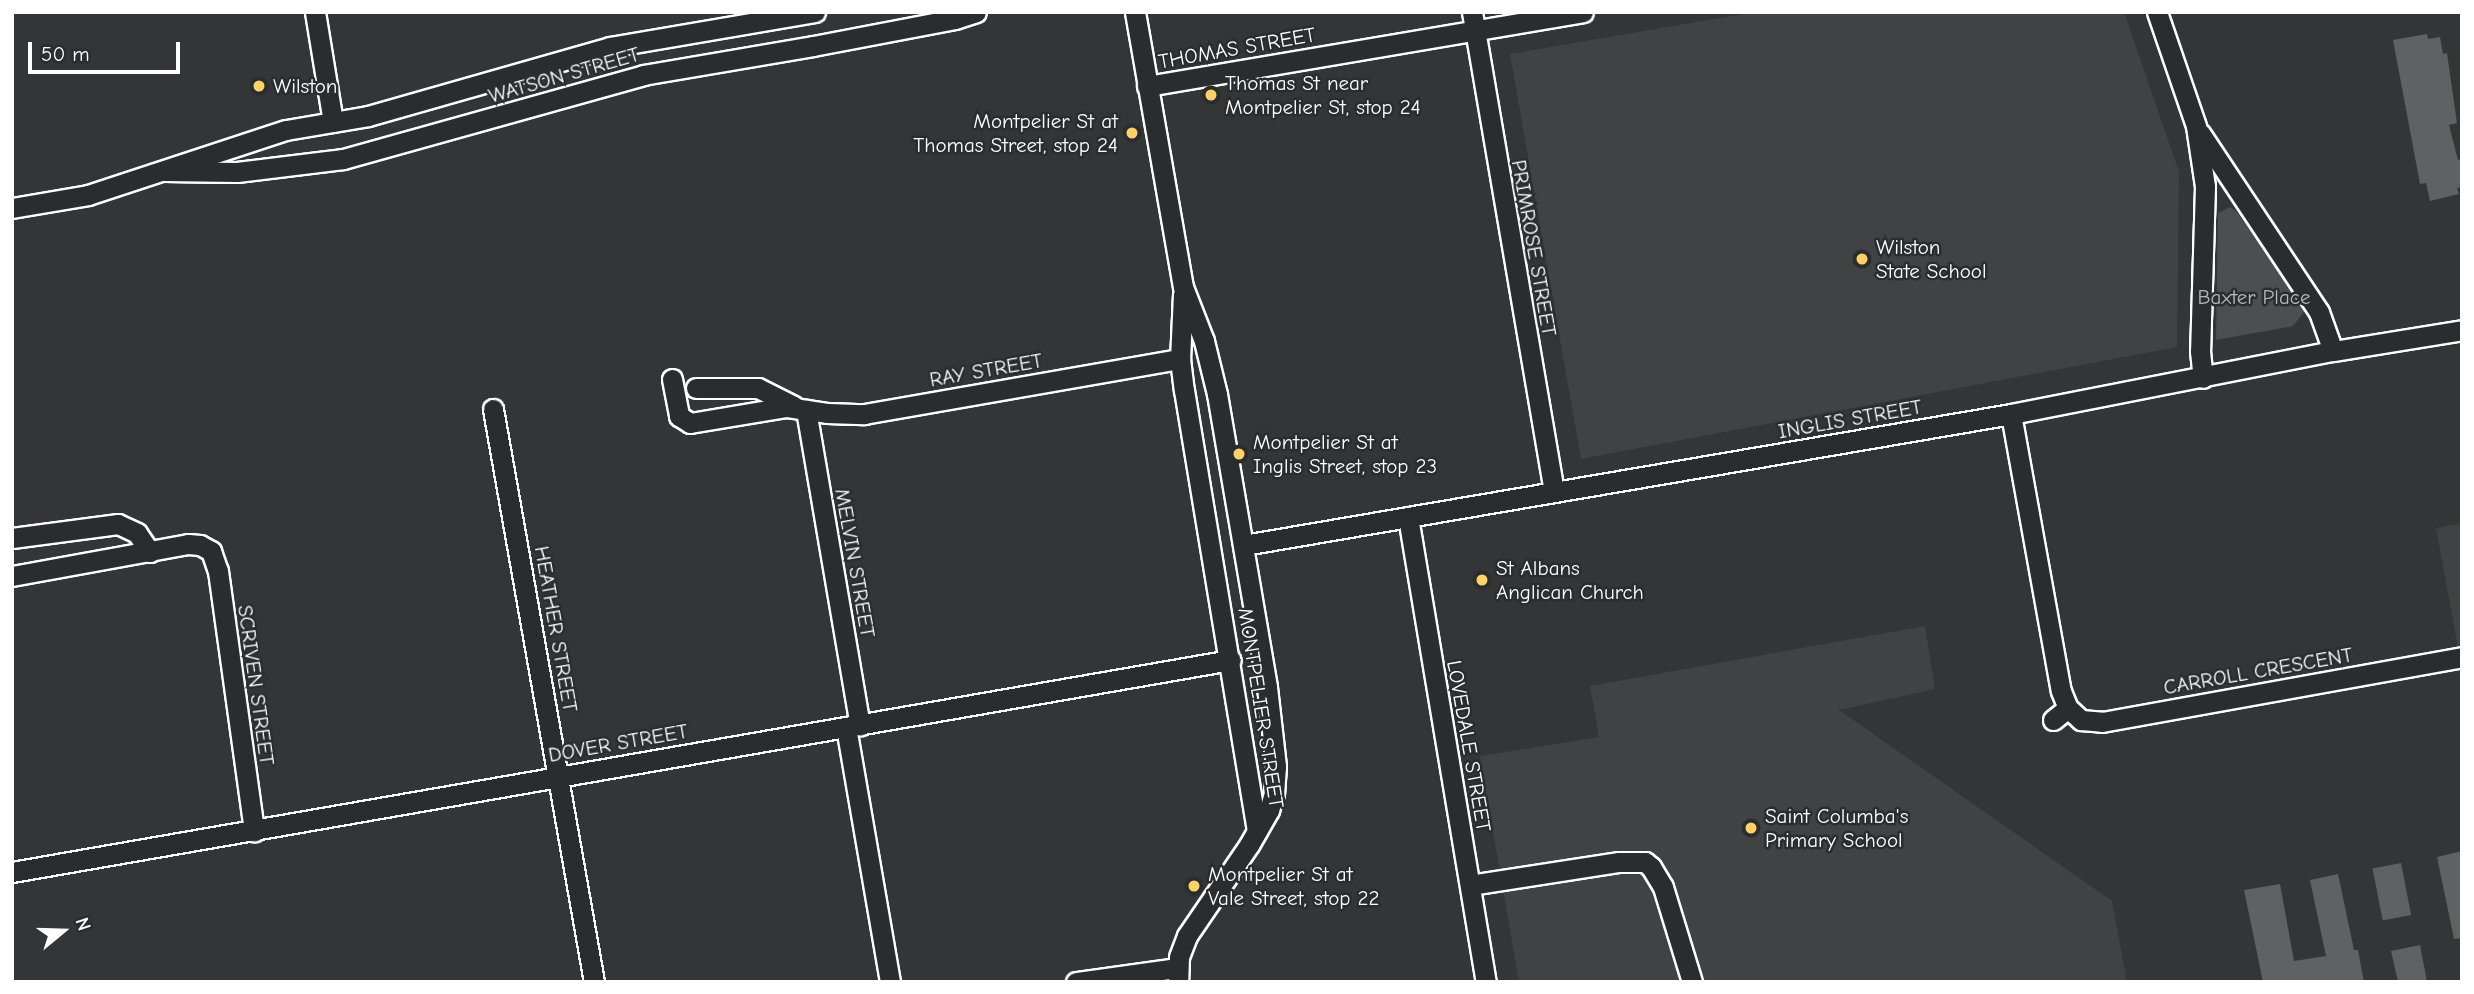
<!DOCTYPE html>
<html>
<head>
<meta charset="utf-8">
<style>
	body { margin:0 }
	#map { position:relative; width:2474px; height:994px; overflow:hidden; background:#333536; font-family:"Comic Neue",sans-serif }
	div>[style] { position:absolute }
	[style*='--x'] { left:calc(var(--x)*1px); top:calc(var(--y)*1px); width:calc(var(--w)*1px); rotate:calc(var(--a)*1deg) }
	.built>* { inset:0; background:#404243 }
	.green>* { inset:0; background:#4c4f50 }
	.building>* { inset:0; background:#5f6162; transform-origin:0 0 }
	.roads { filter:drop-shadow(2px 0 #fff) drop-shadow(-2px 0 #fff) drop-shadow(0 2px #fff) drop-shadow(0 -2px #fff) }
	.minor>* { height:19px; margin:-9.5px; padding:0 9.5px; transform-origin:9.5px; border-radius:9.5px; background:#2a2d2e }
	.dots>* { width:19px; height:19px; translate:-50% -50%; box-sizing:border-box; border:4px solid #2a2d2e; border-radius:50% }
	span { translate:-50% -50%; white-space:nowrap; text-align:center; line-height:1.15; -webkit-text-stroke:5px #2a2d2e; paint-order:stroke }
	.street-label { font-size:21px; color:#fff }
	.poi-label { font-size:21px; color:#fff }
	.left { translate:0 -50%; text-align:left }
	.right { translate:-100% -50%; text-align:right }
	.park-label { font-size:21px; color:#b7b9b9 }
	.frame { position:absolute; inset:0; border:14px solid #fff; pointer-events:none }
	.north { position:absolute; left:28px; top:896px; width:70px; height:70px; -webkit-text-stroke:5px #2a2d2e; paint-order:stroke; rotate:71deg; font-size:19px; font-weight:700; line-height:28px; text-align:center; color:#fff }
	.north::after { content:''; display:block; margin:auto; width:24px; height:32px; background:#fff; clip-path:polygon(50% 0,100% 100%,50% 72%,0 100%) }
	.scale { position:absolute; left:28px; top:42px; width:152px; height:32px; box-sizing:border-box; border:4px solid #fff; border-top:0; padding-left:9px; font-size:21px; line-height:24px; white-space:nowrap; color:#fff; -webkit-text-stroke:5px #2a2d2e; paint-order:stroke }
</style>
</head>
<body>
<div id="map">
	<div class="built">
		<div style="clip-path:polygon(1755px 12px,2124px 12px,2179px 172px,2177px 347px,1581px 459px,1510px 54px)"></div>
		<div style="clip-path:polygon(2462px 523px,2462px 670px,2436px 528px)"></div>
		<div style="clip-path:polygon(1925px 626px,1935px 689px,1839px 710px,2112px 901px,2127px 982px,1519px 982px,1480px 756px,1599px 737px,1590px 686px)"></div>
	</div>
	<div class="green">
		<div style="clip-path:polygon(2230px 207px,2236px 211px,2307px 308px,2293px 326px,2216px 340px,2218px 213px)"></div>
	</div>
	<div class="building">
		<div style="clip-path:polygon(2427px 34px,2428px 39px,2440px 37px,2443px 54px,2447px 53px,2457px 123px,2449px 125px,2458px 160px,2462px 159px,2462px 187px,2457px 188px,2459px 194px,2430px 201px,2426px 183px,2420px 184px,2393px 40px)"></div>
		<div style="clip-path:polygon(2462px 851px,2462px 938px,2454px 939px,2437px 857px)"></div>
		<div style="left:2401px;top:863px;width:53px;height:29px;rotate:79deg"></div>
		<div style="clip-path:polygon(2338px 874px,2354px 950px,2358px 950px,2364px 982px,2263px 982px,2244px 890px,2280px 884px,2294px 961px,2326px 956px,2310px 880px)"></div>
		<div style="clip-path:polygon(2420px 945px,2427px 982px,2398px 982px,2391px 951px)"></div>
	</div>
	<div class="roads">
		<div class="minor">
			<div style="--x:315;--y:12;--w:111;--a:80.7"></div>
			<div style="--x:1135;--y:12;--w:279;--a:80.1"></div>
			<div style="--x:1183;--y:287;--w:58;--a:68.7"></div>
			<div style="--x:1204;--y:341;--w:55;--a:76.2"></div>
			<div style="--x:1217;--y:394;--w:297;--a:80.3"></div>
			<div style="--x:1267;--y:687;--w:80;--a:83.5"></div>
			<div style="--x:1276;--y:766;--w:27;--a:94"></div>
			<div style="--x:1274;--y:793;--w:18;--a:106"></div>
			<div style="--x:1269;--y:810;--w:40;--a:119.7"></div>
			<div style="--x:1249;--y:845;--w:110;--a:124.3"></div>
			<div style="--x:1187;--y:936;--w:22;--a:111"></div>
			<div style="--x:1179;--y:957;--w:25;--a:92"></div>
			<div style="--x:1472;--y:12;--w:486;--a:80.3"></div>
			<div style="--x:2157;--y:12;--w:120;--a:71.1"></div>
			<div style="--x:2196;--y:126;--w:61;--a:81.5"></div>
			<div style="--x:2205;--y:186;--w:165;--a:91.7"></div>
			<div style="--x:2200;--y:351;--w:27;--a:84"></div>
			<div style="--x:1147;--y:86;--w:442;--a:-9.6"></div>
			<div style="--x:2200;--y:133;--w:215;--a:56.4"></div>
			<div style="--x:2319;--y:312;--w:41;--a:70.3"></div>
			<div style="--x:164;--y:171;--w:73;--a:0.8"></div>
			<div style="--x:237;--y:172;--w:107;--a:-7"></div>
			<div style="--x:343;--y:159;--w:312;--a:-15.6"></div>
			<div style="--x:643;--y:75;--w:172;--a:-9.7"></div>
			<div style="--x:813;--y:46;--w:145;--a:-10.8"></div>
			<div style="--x:955;--y:19;--w:22;--a:-18"></div>
			<div style="--x:12;--y:208;--w:77;--a:-9.7"></div>
			<div style="--x:88;--y:195;--w:208;--a:-18.2"></div>
			<div style="--x:286;--y:130;--w:83;--a:-9.7"></div>
			<div style="--x:368;--y:116;--w:252;--a:-15.9"></div>
			<div style="--x:610;--y:47;--w:208;--a:-9.7"></div>
			<div style="--x:1183;--y:294;--w:65;--a:92.6"></div>
			<div style="--x:1180;--y:359;--w:31;--a:83"></div>
			<div style="--x:1184;--y:390;--w:447;--a:80.6"></div>
			<div style="--x:672;--y:379;--w:38;--a:79"></div>
			<div style="--x:679;--y:416;--w:13;--a:32"></div>
			<div style="--x:690;--y:423;--w:98;--a:-9.4"></div>
			<div style="--x:787;--y:407;--w:40;--a:8.5"></div>
			<div style="--x:827;--y:413;--w:37;--a:2"></div>
			<div style="--x:864;--y:414;--w:321;--a:-9.9"></div>
			<div style="--x:696;--y:388;--w:62;--a:0"></div>
			<div style="--x:758;--y:388;--w:40;--a:26.6"></div>
			<div style="--x:493;--y:409;--w:582;--a:80"></div>
			<div style="--x:806;--y:410;--w:320;--a:80.3"></div>
			<div style="--x:2011;--y:414;--w:281;--a:79.8"></div>
			<div style="--x:2061;--y:691;--w:18;--a:68"></div>
			<div style="--x:2068;--y:708;--w:18;--a:43"></div>
			<div style="--x:2081;--y:720;--w:21;--a:5"></div>
			<div style="--x:2102;--y:722;--w:366;--a:-10.2"></div>
			<div style="--x:1408;--y:517;--w:471;--a:80.5"></div>
			<div style="--x:12;--y:538;--w:107;--a:-7.5"></div>
			<div style="--x:118;--y:524;--w:21;--a:25"></div>
			<div style="--x:137;--y:533;--w:23;--a:56"></div>
			<div style="--x:1244;--y:545;--w:778;--a:-9.69"></div>
			<div style="--x:2011;--y:414;--w:328;--a:-11.1"></div>
			<div style="--x:2333;--y:351;--w:131;--a:-9.2"></div>
			<div style="--x:12;--y:576;--w:179;--a:-10.3"></div>
			<div style="--x:188;--y:544;--w:12;--a:5"></div>
			<div style="--x:200;--y:545;--w:13;--a:29"></div>
			<div style="--x:211;--y:551;--w:21;--a:71"></div>
			<div style="--x:218;--y:571;--w:263;--a:82.1"></div>
			<div style="--x:2053;--y:720;--w:19;--a:-39"></div>
			<div style="--x:846;--y:727;--w:259;--a:80.2"></div>
			<div style="--x:12;--y:872;--w:1237;--a:-9.87"></div>
			<div style="--x:1470;--y:885;--w:151;--a:-8.8"></div>
			<div style="--x:1619;--y:862;--w:26;--a:0"></div>
			<div style="--x:1645;--y:862;--w:8;--a:40"></div>
			<div style="--x:1651;--y:867;--w:23;--a:59"></div>
			<div style="--x:1663;--y:887;--w:99;--a:73"></div>
			<div style="--x:1076;--y:982;--w:102;--a:-7.9"></div>
		</div>
	</div>
	<div class="dots">
		<div style="left:259px;top:86px;background:#ffd166"></div>
		<div style="left:1211px;top:95px;background:#ffd166"></div>
		<div style="left:1132px;top:133px;background:#ffd166"></div>
		<div style="left:1862px;top:259px;background:#ffd166"></div>
		<div style="left:1239px;top:454px;background:#ffd166"></div>
		<div style="left:1482px;top:580px;background:#ffd166"></div>
		<div style="left:1751px;top:828px;background:#ffd166"></div>
		<div style="left:1194px;top:886px;background:#ffd166"></div>
	</div>
	<div class="street-label">
		<span style="left:1237px;top:48px;rotate:-10deg">THOMAS STREET</span>
		<span style="left:564px;top:75px;rotate:-16deg">WATSON STREET</span>
		<span style="left:1534px;top:248px;rotate:80deg">PRIMROSE STREET</span>
		<span style="left:986px;top:370px;rotate:-10deg">RAY STREET</span>
		<span style="left:1850px;top:419px;rotate:-10deg">INGLIS STREET</span>
		<span style="left:855px;top:563px;rotate:80deg">MELVIN STREET</span>
		<span style="left:556px;top:629px;rotate:80deg">HEATHER STREET</span>
		<span style="left:2258px;top:671px;rotate:-10deg">CARROLL CRESCENT</span>
		<span style="left:256px;top:685px;rotate:82deg">SCRIVEN STREET</span>
		<span style="left:1261px;top:708px;rotate:81deg">MONTPELIER STREET</span>
		<span style="left:618px;top:743px;rotate:-10deg">DOVER STREET</span>
		<span style="left:1469px;top:746px;rotate:80deg">LOVEDALE STREET</span>
	</div>
	<div class="poi-label">
		<span class="left" style="left:1225px;top:95px">Thomas St near<br>Montpelier St, stop 24</span>
		<span class="left" style="left:273px;top:86px">Wilston</span>
		<span class="right" style="left:1118px;top:133px">Montpelier St at<br>Thomas Street, stop 24</span>
		<span class="left" style="left:1876px;top:259px">Wilston<br>State School</span>
		<span class="left" style="left:1253px;top:454px">Montpelier St at<br>Inglis Street, stop 23</span>
		<span class="left" style="left:1496px;top:580px">St Albans<br>Anglican Church</span>
		<span class="left" style="left:1765px;top:828px">Saint Columba's<br>Primary School</span>
		<span class="left" style="left:1208px;top:886px">Montpelier St at<br>Vale Street, stop 22</span>
	</div>
	<div class="park-label">
		<span style="left:2254px;top:297px">Baxter Place</span>
	</div>
	<div class="frame"></div>
	<div class="north">N</div>
	<div class="scale">50 m</div>
</div>
</body>
</html>
